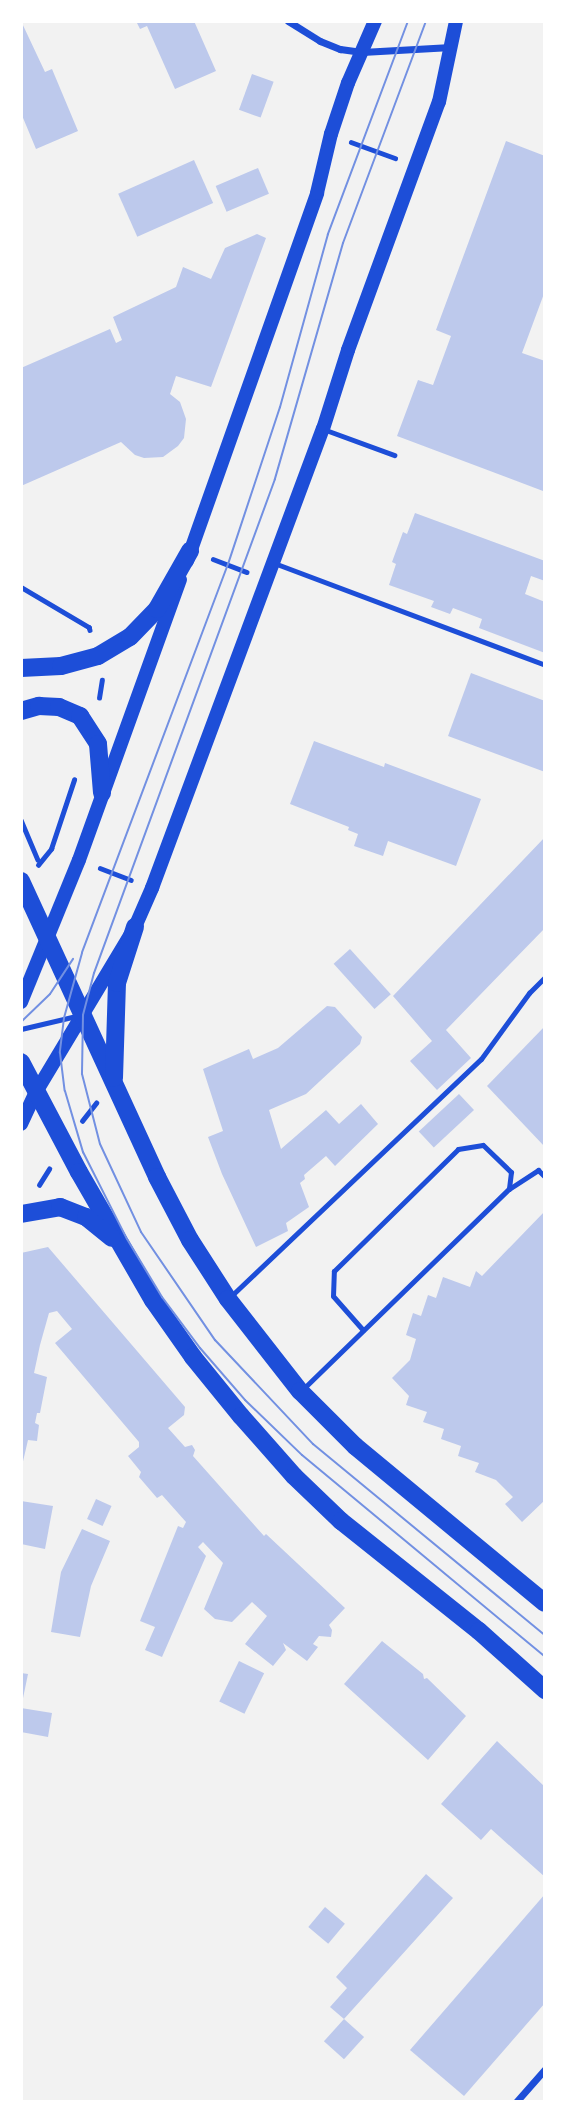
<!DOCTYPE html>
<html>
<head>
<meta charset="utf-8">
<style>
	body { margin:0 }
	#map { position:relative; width:566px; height:2123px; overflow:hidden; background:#f2f2f2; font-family:"Golos Text",sans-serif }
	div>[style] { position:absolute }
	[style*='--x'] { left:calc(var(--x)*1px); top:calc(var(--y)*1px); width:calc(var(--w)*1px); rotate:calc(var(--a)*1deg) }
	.building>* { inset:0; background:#bdc9ec; transform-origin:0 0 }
	.path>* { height:4.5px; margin:-2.25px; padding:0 2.25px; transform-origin:2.25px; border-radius:2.25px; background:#1d4ed8 }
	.service>* { height:5px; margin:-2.5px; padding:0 2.5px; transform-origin:2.5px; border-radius:2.5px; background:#1d4ed8 }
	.minor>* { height:7px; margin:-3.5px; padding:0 3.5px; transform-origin:3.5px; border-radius:3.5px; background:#1d4ed8 }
	.secondary>* { height:14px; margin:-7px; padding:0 7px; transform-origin:7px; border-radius:7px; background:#1d4ed8 }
	.primary>* { height:18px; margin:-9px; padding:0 9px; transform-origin:9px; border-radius:9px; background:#1d4ed8 }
	.tram>* { height:2px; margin:-1px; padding:0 1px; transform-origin:1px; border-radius:1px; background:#7290e2 }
	span { translate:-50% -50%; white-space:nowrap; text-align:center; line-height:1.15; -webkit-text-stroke:6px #fff; paint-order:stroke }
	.frame { position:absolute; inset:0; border:23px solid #fff; pointer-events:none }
</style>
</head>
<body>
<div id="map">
	<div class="building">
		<div style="clip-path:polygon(21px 21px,45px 72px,52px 69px,78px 131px,36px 149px,21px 113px)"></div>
		<div style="clip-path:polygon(136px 21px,194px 21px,216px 71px,175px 89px,147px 26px,140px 29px)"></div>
		<div style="left:252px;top:74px;width:23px;height:38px;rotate:20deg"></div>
		<div style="clip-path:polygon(506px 141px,545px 156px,545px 291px,522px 353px,545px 361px,543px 491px,397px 436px,418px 380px,433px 385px,451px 336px,436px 330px)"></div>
		<div style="left:194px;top:160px;width:47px;height:83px;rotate:66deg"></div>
		<div style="left:258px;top:168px;width:28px;height:46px;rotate:67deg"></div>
		<div style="clip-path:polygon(257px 234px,266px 238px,211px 387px,176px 376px,170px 394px,180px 402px,186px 419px,184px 438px,178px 446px,163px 457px,144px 458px,135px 455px,121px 442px,21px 486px,21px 368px,110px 329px,116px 343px,122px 340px,113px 317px,176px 287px,183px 267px,211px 279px,225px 248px)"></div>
		<div style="clip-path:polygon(415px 513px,545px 561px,545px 581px,531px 576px,525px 594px,545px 602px,545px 653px,479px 628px,482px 619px,453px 608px,450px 614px,431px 607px,434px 601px,389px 585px,396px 564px,392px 562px,403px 532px,407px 534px)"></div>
		<div style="clip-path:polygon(471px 673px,545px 701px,545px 772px,448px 736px)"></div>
		<div style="clip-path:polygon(314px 741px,384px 767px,385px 763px,481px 799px,456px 866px,388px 841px,383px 856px,354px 846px,358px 834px,348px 830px,349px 827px,290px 804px)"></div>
		<div style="clip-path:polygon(545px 837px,545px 928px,446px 1030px,471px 1058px,437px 1090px,410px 1061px,432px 1041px,393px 996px)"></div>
		<div style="left:350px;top:949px;width:61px;height:22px;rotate:48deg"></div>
		<div style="clip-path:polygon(327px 1006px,335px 1007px,362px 1037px,360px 1044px,306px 1094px,269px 1110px,281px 1149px,326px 1110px,339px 1124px,361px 1104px,378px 1124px,335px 1166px,326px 1156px,304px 1175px,305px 1179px,300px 1183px,309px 1207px,286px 1223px,288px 1231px,256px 1247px,222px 1174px,208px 1137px,223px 1131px,203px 1069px,249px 1049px,253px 1059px,278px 1048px)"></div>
		<div style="clip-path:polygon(545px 1026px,545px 1147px,487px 1086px)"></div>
		<div style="left:459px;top:1094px;width:22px;height:55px;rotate:47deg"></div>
		<div style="clip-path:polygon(545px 1211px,545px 1500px,522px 1522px,505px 1504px,513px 1497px,496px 1480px,475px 1472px,479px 1463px,458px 1456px,461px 1446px,441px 1439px,444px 1429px,423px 1422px,427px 1412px,406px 1405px,409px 1396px,392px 1378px,410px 1360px,416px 1339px,406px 1335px,413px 1313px,421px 1316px,428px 1295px,436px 1298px,443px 1277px,470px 1287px,476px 1271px,482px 1276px)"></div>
		<div style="clip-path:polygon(48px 1247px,185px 1407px,184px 1415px,168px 1428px,185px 1447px,192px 1445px,195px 1450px,193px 1456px,264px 1536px,266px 1534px,345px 1608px,329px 1625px,332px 1630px,331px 1637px,319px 1636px,313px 1644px,318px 1647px,307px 1661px,283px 1643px,286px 1650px,273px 1666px,245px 1644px,267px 1616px,252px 1602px,232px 1622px,215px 1619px,204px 1609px,223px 1563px,203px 1542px,198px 1547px,206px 1556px,162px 1657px,145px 1650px,155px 1627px,140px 1621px,178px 1526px,183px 1528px,186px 1522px,162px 1495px,157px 1498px,139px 1477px,141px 1472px,128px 1456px,139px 1447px,139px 1442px,55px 1343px,72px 1329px,57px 1311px,49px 1313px,40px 1345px,34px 1373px,47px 1377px,40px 1413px,37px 1413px,35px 1423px,39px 1425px,37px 1441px,28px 1440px,21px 1470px,21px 1253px)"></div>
		<div style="left:96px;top:1499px;width:17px;height:22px;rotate:24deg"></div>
		<div style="clip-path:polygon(21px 1501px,53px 1506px,45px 1549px,21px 1544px)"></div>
		<div style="clip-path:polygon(82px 1529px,110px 1541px,91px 1586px,80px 1637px,51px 1632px,61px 1572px)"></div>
		<div style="clip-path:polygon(382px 1641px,423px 1674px,424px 1679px,427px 1678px,466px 1716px,428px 1760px,344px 1684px)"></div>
		<div style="left:239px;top:1661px;width:28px;height:45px;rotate:26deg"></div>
		<div style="clip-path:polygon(21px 1673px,28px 1674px,22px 1703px,21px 1703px)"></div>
		<div style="clip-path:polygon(21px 1708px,52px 1713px,48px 1737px,21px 1732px)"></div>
		<div style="clip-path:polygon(497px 1741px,545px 1787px,545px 1877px,491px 1829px,481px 1840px,441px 1804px)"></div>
		<div style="clip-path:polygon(426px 1874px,453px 1898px,344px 2019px,330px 2007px,347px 1988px,336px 1977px)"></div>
		<div style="clip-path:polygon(545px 1894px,545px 2003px,464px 2096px,410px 2050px)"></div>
		<div style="left:325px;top:1907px;width:26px;height:26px;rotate:40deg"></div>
		<div style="left:344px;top:2019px;width:27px;height:30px;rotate:42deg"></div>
	</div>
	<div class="path">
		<div style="--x:351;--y:142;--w:47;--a:20"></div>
		<div style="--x:213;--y:559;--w:36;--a:21"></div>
		<div style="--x:21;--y:587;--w:79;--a:30.5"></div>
		<div style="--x:89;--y:627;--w:3;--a:72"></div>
		<div style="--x:99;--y:698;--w:18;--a:-81"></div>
		<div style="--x:21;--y:820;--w:43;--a:67"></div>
		<div style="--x:38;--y:865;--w:21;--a:-51"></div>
		<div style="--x:51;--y:849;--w:73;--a:-71.6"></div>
		<div style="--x:100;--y:868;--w:33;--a:21"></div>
		<div style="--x:82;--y:1121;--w:23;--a:-52"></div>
		<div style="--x:39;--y:1185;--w:19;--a:-58"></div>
	</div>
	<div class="service">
		<div style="--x:323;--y:429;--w:76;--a:20.1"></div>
		<div style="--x:274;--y:563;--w:290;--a:20.6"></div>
		<div style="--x:21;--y:1029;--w:61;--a:-13.3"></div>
		<div style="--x:230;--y:1297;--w:346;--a:-43.5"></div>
		<div style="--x:481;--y:1059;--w:82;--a:-54"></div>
		<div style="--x:529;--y:993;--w:23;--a:-45"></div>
		<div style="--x:363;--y:1330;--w:45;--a:-131.4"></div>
		<div style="--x:333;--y:1296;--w:25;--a:-88"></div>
		<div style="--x:334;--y:1271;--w:174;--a:-44.5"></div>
		<div style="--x:458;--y:1149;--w:25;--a:-9"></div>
		<div style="--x:483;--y:1145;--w:39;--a:44"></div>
		<div style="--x:511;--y:1172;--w:17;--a:97"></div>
		<div style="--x:303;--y:1389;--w:287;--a:-44.2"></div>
		<div style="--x:509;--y:1189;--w:35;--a:-33"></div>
		<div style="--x:538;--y:1170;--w:10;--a:45"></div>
	</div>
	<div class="minor">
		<div style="--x:288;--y:21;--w:38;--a:32"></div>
		<div style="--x:320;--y:41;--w:22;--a:22"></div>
		<div style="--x:340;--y:49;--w:22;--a:8"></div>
		<div style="--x:362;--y:52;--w:89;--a:-3.2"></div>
		<div style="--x:516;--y:2102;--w:44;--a:-48.7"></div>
	</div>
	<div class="secondary">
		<div style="--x:187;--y:561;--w:390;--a:-70.5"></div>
		<div style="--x:317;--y:193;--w:61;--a:-76.7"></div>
		<div style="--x:331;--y:134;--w:54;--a:-71.6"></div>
		<div style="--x:348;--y:83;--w:68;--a:-66.5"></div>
		<div style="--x:21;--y:1002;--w:153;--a:-67.8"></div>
		<div style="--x:79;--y:860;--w:298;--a:-70.2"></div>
		<div style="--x:21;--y:1124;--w:35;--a:-65"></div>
		<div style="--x:36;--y:1092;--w:192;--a:-59"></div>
		<div style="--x:135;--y:927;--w:43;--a:-66.4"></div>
		<div style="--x:152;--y:888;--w:490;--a:-69.6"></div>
		<div style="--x:323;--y:429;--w:83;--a:-72.4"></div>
		<div style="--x:348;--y:350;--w:264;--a:-69.9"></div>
		<div style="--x:439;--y:102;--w:83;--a:-78.1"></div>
	</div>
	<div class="primary">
		<div style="--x:21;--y:668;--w:40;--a:-2.9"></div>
		<div style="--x:61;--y:666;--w:38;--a:-15"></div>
		<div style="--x:98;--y:656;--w:37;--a:-31"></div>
		<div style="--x:130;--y:637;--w:39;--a:-46"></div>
		<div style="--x:157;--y:609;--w:67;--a:-60.4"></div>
		<div style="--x:21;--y:711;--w:19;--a:-16"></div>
		<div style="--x:39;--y:706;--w:20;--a:3"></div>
		<div style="--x:59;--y:707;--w:23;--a:23"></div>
		<div style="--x:80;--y:716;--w:33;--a:57"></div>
		<div style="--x:98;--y:744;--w:49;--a:85.3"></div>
		<div style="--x:21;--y:881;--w:326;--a:65.3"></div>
		<div style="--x:157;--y:1177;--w:71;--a:62.4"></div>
		<div style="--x:190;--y:1240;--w:70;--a:57.2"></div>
		<div style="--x:228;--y:1299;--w:117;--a:52"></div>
		<div style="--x:300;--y:1391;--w:78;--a:45"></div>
		<div style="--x:355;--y:1446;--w:246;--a:39.6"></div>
		<div style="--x:21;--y:1062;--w:124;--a:62.2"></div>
		<div style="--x:79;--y:1172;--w:148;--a:60"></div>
		<div style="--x:153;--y:1300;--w:70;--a:54.9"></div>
		<div style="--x:193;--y:1357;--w:76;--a:50.9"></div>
		<div style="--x:241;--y:1416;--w:80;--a:48.5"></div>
		<div style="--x:294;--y:1476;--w:65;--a:43.8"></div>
		<div style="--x:341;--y:1521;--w:176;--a:38.6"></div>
		<div style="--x:479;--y:1631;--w:89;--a:41.8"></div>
		<div style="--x:114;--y:1078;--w:95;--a:-88.2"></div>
		<div style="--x:117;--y:983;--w:59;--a:-72.2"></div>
		<div style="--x:21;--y:1214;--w:40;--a:-10"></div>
		<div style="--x:60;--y:1207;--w:28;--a:21"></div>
		<div style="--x:86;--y:1217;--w:33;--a:39"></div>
	</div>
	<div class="tram">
		<div style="--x:408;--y:21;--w:228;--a:110.6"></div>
		<div style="--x:328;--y:234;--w:180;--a:105.5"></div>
		<div style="--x:280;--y:407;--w:165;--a:108.3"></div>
		<div style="--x:228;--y:564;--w:415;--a:110.6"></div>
		<div style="--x:82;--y:953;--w:67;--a:105.5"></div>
		<div style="--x:64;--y:1018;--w:35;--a:97"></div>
		<div style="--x:60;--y:1053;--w:38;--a:83"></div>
		<div style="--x:65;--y:1091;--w:64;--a:73.6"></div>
		<div style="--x:83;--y:1152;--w:97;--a:63.2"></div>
		<div style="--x:127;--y:1239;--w:68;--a:58.9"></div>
		<div style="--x:162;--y:1297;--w:64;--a:53.3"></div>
		<div style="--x:200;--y:1348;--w:69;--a:49.1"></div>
		<div style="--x:245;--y:1400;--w:79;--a:44"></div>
		<div style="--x:302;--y:1455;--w:316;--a:39.7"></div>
		<div style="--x:426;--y:21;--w:237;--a:110.5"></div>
		<div style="--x:343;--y:243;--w:246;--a:106.1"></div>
		<div style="--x:275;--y:479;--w:526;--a:110.12"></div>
		<div style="--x:94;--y:973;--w:43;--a:104.7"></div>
		<div style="--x:83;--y:1015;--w:59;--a:91"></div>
		<div style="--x:82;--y:1074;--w:72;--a:75.6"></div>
		<div style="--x:100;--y:1144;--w:97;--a:65"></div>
		<div style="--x:141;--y:1232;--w:131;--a:55.6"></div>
		<div style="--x:215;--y:1340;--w:143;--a:46.7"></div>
		<div style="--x:313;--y:1444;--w:301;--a:39.5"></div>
		<div style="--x:21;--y:1022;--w:40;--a:-44"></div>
		<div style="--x:50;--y:994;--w:42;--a:-56.7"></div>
	</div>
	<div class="frame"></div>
</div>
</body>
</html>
